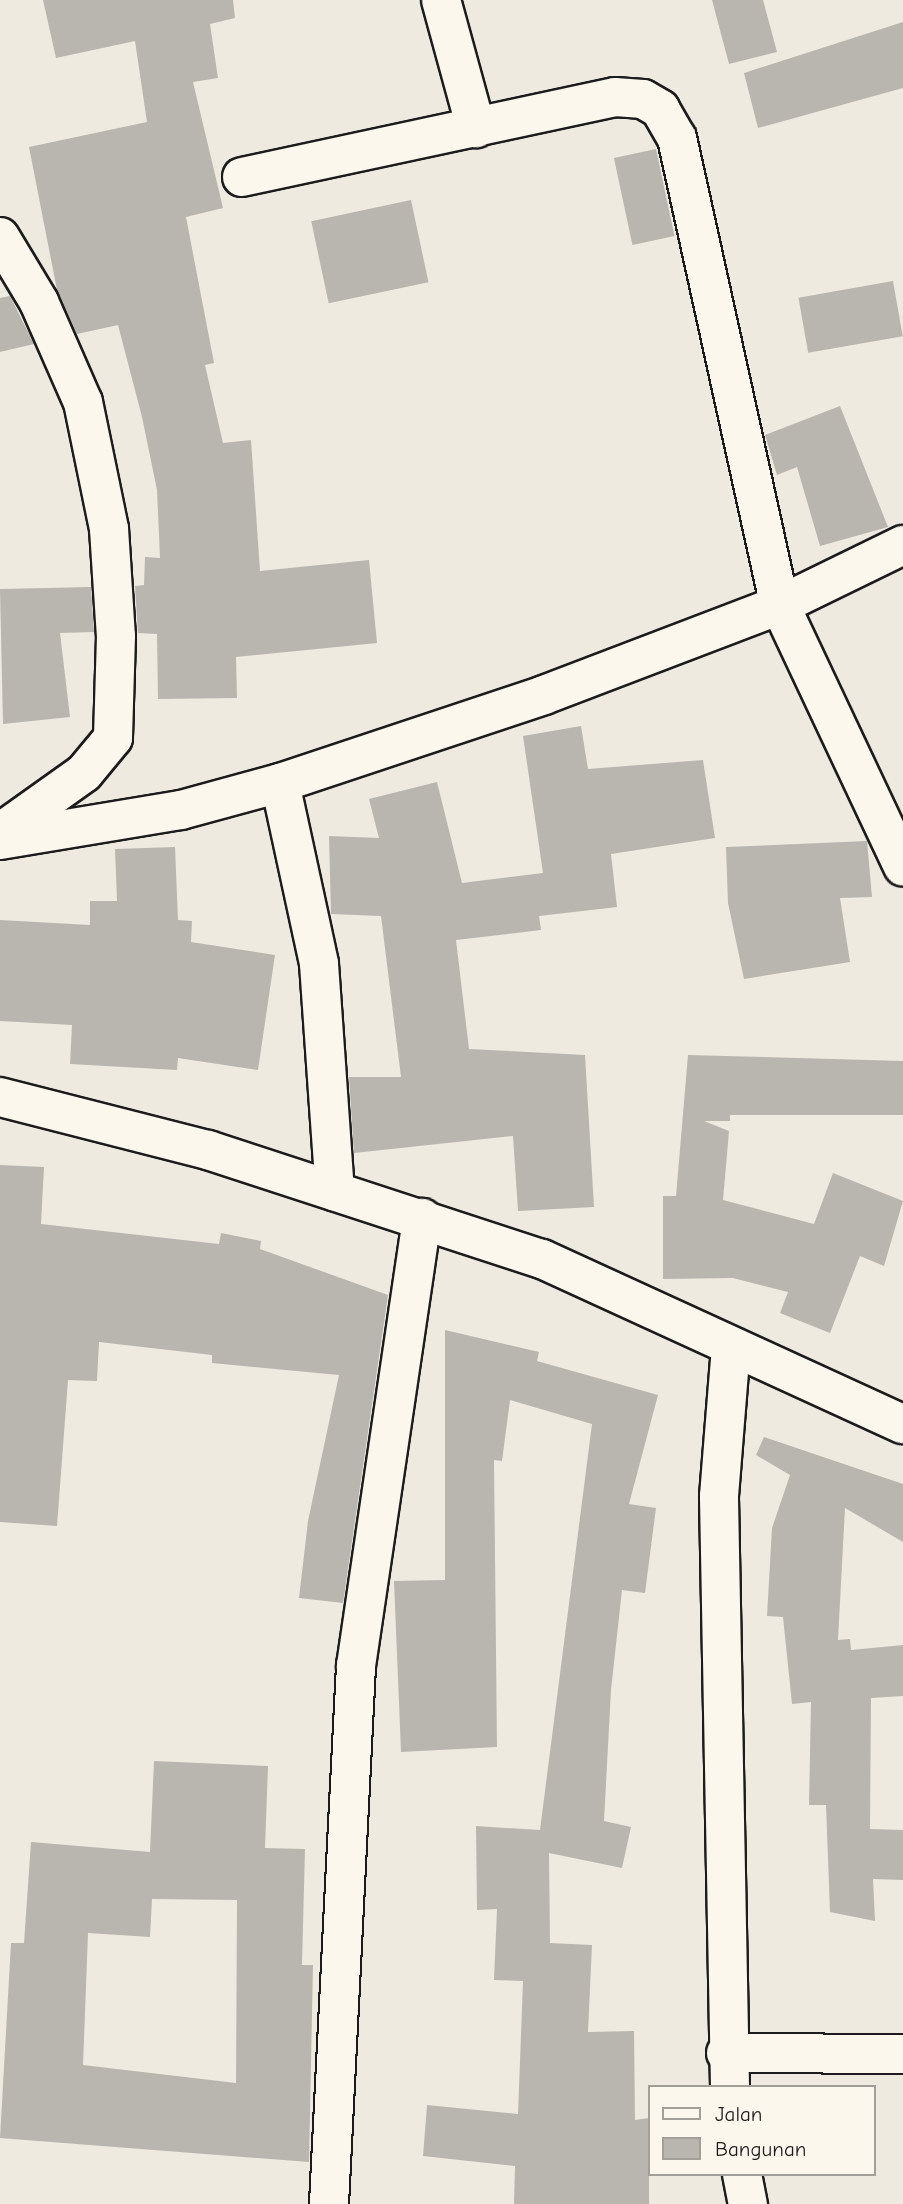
<!DOCTYPE html>
<html>
<head>
<meta charset="utf-8">
<style>
	body { margin:0 }
	#map { position:relative; width:903px; height:2204px; overflow:hidden; background:#eeeadf; font-family:"Comic Neue",sans-serif }
	div>[style] { position:absolute }
	[style*='--x'] { left:calc(var(--x)*1px); top:calc(var(--y)*1px); width:calc(var(--w)*1px); rotate:calc(var(--a)*1deg) }
	.building>* { inset:0; background:#b9b6af; transform-origin:0 0 }
	.roads { filter:drop-shadow(2px 0 #1c1c1c) drop-shadow(-2px 0 #1c1c1c) drop-shadow(0 2px #1c1c1c) drop-shadow(0 -2px #1c1c1c) }
	.minor>* { height:38px; margin:-19px; padding:0 19px; transform-origin:19px; border-radius:19px; background:#fbf7ec }
	.secondary>* { height:38px; margin:-19px; padding:0 19px; transform-origin:19px; border-radius:19px; background:#fbf7ec }
	span { translate:-50% -50%; white-space:nowrap; text-align:center; line-height:1.15; -webkit-text-stroke:7px #fbf7ec; paint-order:stroke }
	.legend { position:absolute; left:648px; top:2085px; width:228px; height:91px; box-sizing:border-box; background:#fbf7ec; border:2px solid #a29f99; margin:0; padding:9px 12px; list-style:none; font-size:21px; color:#1c1c1c }
	.legend li { display:flex; align-items:center; gap:14px; height:35px }
	.legend b { width:35px; border:2px solid #a29f99 }
</style>
</head>
<body>
<div id="map">
	<div class="building">
		<div style="clip-path:polygon(43px 0,233px 0,235px 18px,210px 24px,218px 78px,193px 82px,223px 208px,186px 217px,214px 363px,205px 365px,223px 443px,251px 440px,260px 571px,369px 560px,377px 643px,236px 657px,237px 698px,158px 699px,157px 634px,138px 633px,135px 586px,144px 585px,145px 557px,160px 558px,157px 490px,142px 417px,118px 325px,77px 334px,57px 290px,29px 147px,147px 122px,135px 41px,56px 58px)"></div>
		<div style="clip-path:polygon(712px 0,763px 0,777px 52px,729px 64px)"></div>
		<div style="clip-path:polygon(903px 22px,903px 88px,758px 128px,744px 73px)"></div>
		<div style="left:656px;top:149px;width:89px;height:43px;rotate:78deg"></div>
		<div style="left:411px;top:200px;width:84px;height:102px;rotate:78deg"></div>
		<div style="left:893px;top:281px;width:56px;height:96px;rotate:80deg"></div>
		<div style="clip-path:polygon(10px 296px,34px 344px,0 352px,0 298px)"></div>
		<div style="clip-path:polygon(840px 406px,888px 527px,820px 546px,797px 467px,777px 475px,765px 435px)"></div>
		<div style="clip-path:polygon(91px 587px,94px 632px,60px 633px,70px 717px,3px 724px,0 589px)"></div>
		<div style="clip-path:polygon(581px 726px,588px 769px,703px 760px,715px 838px,611px 854px,617px 907px,539px 916px,541px 930px,456px 940px,469px 1049px,585px 1055px,594px 1207px,518px 1211px,513px 1136px,354px 1153px,349px 1077px,401px 1077px,381px 916px,331px 914px,329px 836px,379px 838px,369px 799px,437px 782px,462px 883px,543px 873px,523px 736px)"></div>
		<div style="clip-path:polygon(867px 841px,872px 897px,840px 898px,850px 962px,744px 979px,728px 903px,726px 847px)"></div>
		<div style="clip-path:polygon(175px 847px,178px 920px,192px 921px,191px 942px,275px 955px,258px 1070px,178px 1058px,177px 1070px,70px 1064px,72px 1025px,0 1021px,0 920px,90px 925px,90px 901px,117px 901px,115px 849px)"></div>
		<div style="clip-path:polygon(688px 1055px,903px 1061px,903px 1115px,730px 1115px,730px 1121px,704px 1121px,729px 1131px,723px 1200px,814px 1224px,833px 1173px,903px 1201px,884px 1266px,860px 1256px,830px 1333px,780px 1313px,788px 1292px,733px 1278px,663px 1279px,663px 1196px,676px 1196px)"></div>
		<div style="clip-path:polygon(0 1165px,44px 1167px,41px 1224px,219px 1244px,221px 1233px,261px 1241px,260px 1249px,388px 1295px,343px 1603px,299px 1598px,308px 1521px,339px 1375px,212px 1363px,212px 1355px,99px 1342px,97px 1381px,68px 1380px,57px 1526px,0 1522px)"></div>
		<div style="clip-path:polygon(445px 1330px,539px 1352px,537px 1361px,658px 1395px,629px 1504px,656px 1508px,645px 1593px,622px 1590px,611px 1690px,604px 1821px,631px 1827px,622px 1868px,549px 1853px,550px 1943px,592px 1945px,588px 2032px,634px 2031px,635px 2120px,649px 2118px,649px 2204px,514px 2204px,515px 2166px,423px 2156px,427px 2105px,518px 2114px,523px 1981px,494px 1980px,497px 1909px,477px 1910px,476px 1826px,540px 1830px,592px 1424px,510px 1400px,502px 1461px,494px 1460px,497px 1747px,401px 1752px,394px 1581px,445px 1580px)"></div>
		<div style="clip-path:polygon(764px 1437px,903px 1484px,903px 1542px,845px 1508px,838px 1640px,850px 1639px,851px 1650px,903px 1645px,903px 1696px,871px 1698px,870px 1829px,903px 1830px,903px 1880px,873px 1879px,875px 1921px,830px 1912px,826px 1805px,809px 1805px,811px 1702px,792px 1704px,783px 1617px,767px 1616px,772px 1528px,790px 1475px,756px 1455px)"></div>
		<div style="clip-path:polygon(evenodd,154px 1761px,268px 1766px,265px 1848px,305px 1849px,302px 1965px,313px 1965px,309px 2162px,0 2138px,11px 1943px,24px 1943px,31px 1842px,150px 1852px,154px 1761px,152px 1899px,237px 1900px,236px 2083px,83px 2065px,88px 1933px,150px 1937px,152px 1899px)"></div>
	</div>
	<div class="roads">
		<div class="minor">
			<div style="--x:441;--y:0;--w:133;--a:74.7"></div>
			<div style="--x:242;--y:177;--w:381;--a:-12.1"></div>
			<div style="--x:615;--y:97;--w:28;--a:4"></div>
			<div style="--x:643;--y:99;--w:20;--a:30"></div>
			<div style="--x:660;--y:109;--w:34;--a:60"></div>
			<div style="--x:677;--y:138;--w:478;--a:77.6"></div>
			<div style="--x:780;--y:605;--w:289;--a:64.8"></div>
			<div style="--x:0;--y:237;--w:76;--a:59"></div>
			<div style="--x:39;--y:302;--w:109;--a:66.3"></div>
			<div style="--x:83;--y:402;--w:130;--a:78.4"></div>
			<div style="--x:109;--y:529;--w:107;--a:86.3"></div>
			<div style="--x:116;--y:636;--w:102;--a:91.7"></div>
			<div style="--x:113;--y:738;--w:45;--a:129.6"></div>
			<div style="--x:84;--y:773;--w:103;--a:144.5"></div>
			<div style="--x:280;--y:783;--w:185;--a:77.8"></div>
			<div style="--x:319;--y:964;--w:228;--a:86"></div>
			<div style="--x:0;--y:840;--w:183;--a:-9.4"></div>
			<div style="--x:181;--y:810;--w:103;--a:-15.3"></div>
			<div style="--x:280;--y:783;--w:278;--a:-18.4"></div>
			<div style="--x:544;--y:695;--w:253;--a:-20.9"></div>
			<div style="--x:780;--y:605;--w:137;--a:-26"></div>
			<div style="--x:726;--y:2053;--w:177;--a:0.3"></div>
			<div style="--x:730;--y:2087;--w:591;--a:-91.07"></div>
			<div style="--x:719;--y:1496;--w:148;--a:-85.4"></div>
			<div style="--x:742;--y:2174;--w:31;--a:79"></div>
			<div style="--x:329;--y:2204;--w:539;--a:-87.13"></div>
			<div style="--x:356;--y:1666;--w:453;--a:-81.6"></div>
		</div>
		<div class="secondary">
			<div style="--x:0;--y:1097;--w:215;--a:14.3"></div>
			<div style="--x:208;--y:1150;--w:351;--a:18.1"></div>
			<div style="--x:542;--y:1259;--w:397;--a:24.6"></div>
		</div>
	</div>
	<ul class="legend">
	<li><b style="height:9px;background:#fbf7ec"></b>Jalan</li>
	<li><b style="height:19px;background:#b9b6af"></b>Bangunan</li>
	</ul>
</div>
</body>
</html>
